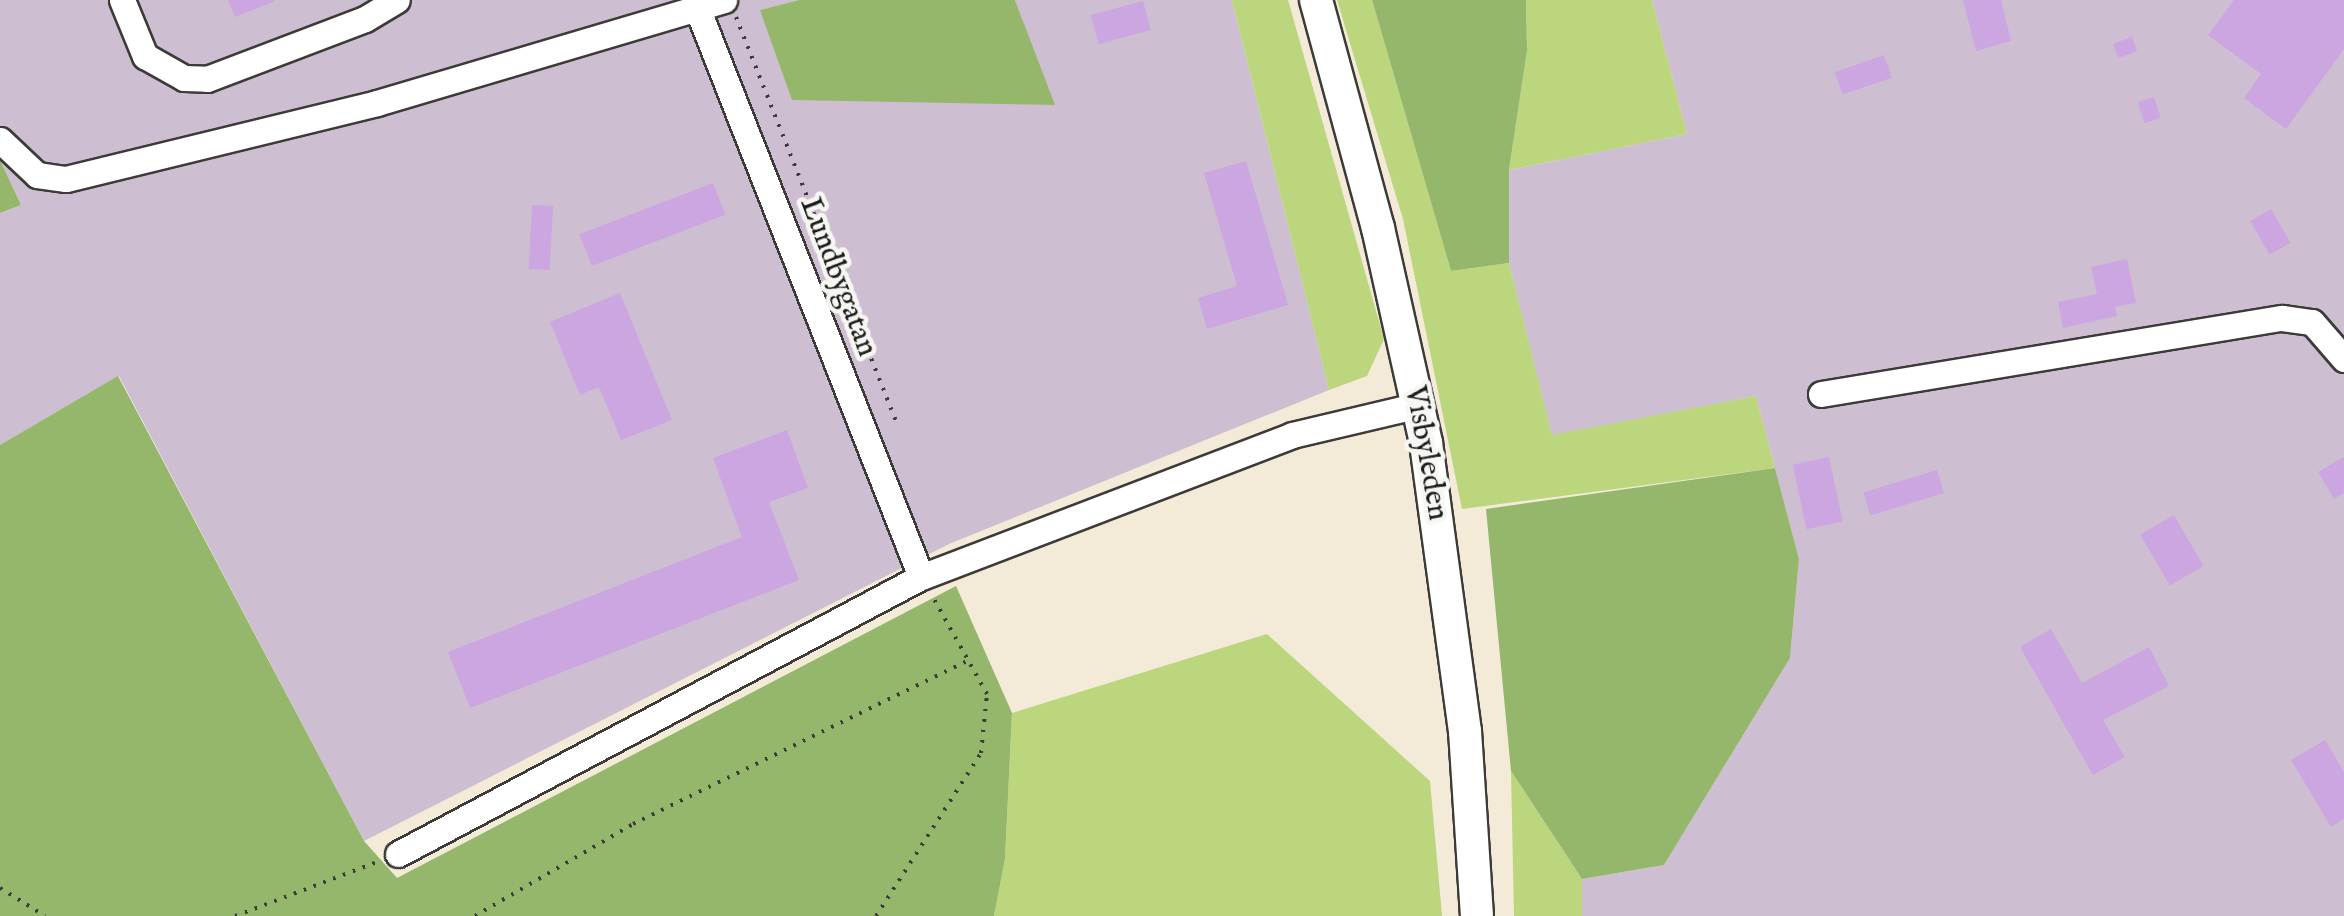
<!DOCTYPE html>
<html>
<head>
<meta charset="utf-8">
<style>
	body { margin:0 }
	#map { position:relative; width:2344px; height:916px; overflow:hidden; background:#f3ead8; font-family:"IM FELL English",serif }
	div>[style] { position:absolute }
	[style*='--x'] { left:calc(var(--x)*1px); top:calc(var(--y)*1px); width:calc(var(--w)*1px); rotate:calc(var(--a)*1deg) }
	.industrial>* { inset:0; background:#cebed1 }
	.green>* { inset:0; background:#bbd67c }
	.forest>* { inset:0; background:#94b76c }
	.building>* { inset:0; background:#cca6e0; transform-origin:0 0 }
	.path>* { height:4px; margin-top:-2px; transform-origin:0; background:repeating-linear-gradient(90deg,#3c3b38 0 2.5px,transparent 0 10.5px) }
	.roads { filter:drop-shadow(2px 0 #3c3b38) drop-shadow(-2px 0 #3c3b38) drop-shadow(0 2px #3c3b38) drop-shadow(0 -2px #3c3b38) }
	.minor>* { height:25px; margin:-12.5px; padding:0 12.5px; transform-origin:12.5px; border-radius:12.5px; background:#fff }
	.major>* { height:32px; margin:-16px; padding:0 16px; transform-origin:16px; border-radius:16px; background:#fff }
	span { translate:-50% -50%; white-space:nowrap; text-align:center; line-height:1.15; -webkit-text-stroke:9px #f6f6f2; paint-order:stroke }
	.street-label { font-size:30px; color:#1c1c1c }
</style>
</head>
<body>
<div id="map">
	<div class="industrial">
		<div style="clip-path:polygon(0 0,799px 0,760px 10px,1054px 105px,1015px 0,1232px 0,1329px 390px,949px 544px,364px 841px,119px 376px,0 445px,0 213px,21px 205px,0 160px)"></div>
		<div style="clip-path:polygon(1652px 0,2344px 0,2344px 916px,1582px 916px,1582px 879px,1664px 865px,1790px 658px,1799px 559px,1756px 396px,1552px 436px,1509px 263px,1509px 170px,1687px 134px)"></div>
	</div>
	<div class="green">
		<div style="clip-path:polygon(1232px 0,1288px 0,1384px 339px,1367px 376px,1329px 390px)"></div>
		<div style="clip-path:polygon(1337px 0,1372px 0,1451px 271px,1509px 263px,1552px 435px,1756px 396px,1775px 468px,1462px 509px,1403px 219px)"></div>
		<div style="clip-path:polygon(1526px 0,1652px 0,1687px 134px,1509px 170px,1527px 51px)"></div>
		<div style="clip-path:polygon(1267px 634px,1430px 781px,1442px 916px,994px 916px,1005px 859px,1012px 713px)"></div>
		<div style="clip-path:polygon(1511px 771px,1582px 879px,1582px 916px,1514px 916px)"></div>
	</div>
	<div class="forest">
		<div style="clip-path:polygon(799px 0,1015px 0,1055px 105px,792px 100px,760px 10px)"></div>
		<div style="clip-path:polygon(1372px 0,1526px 0,1527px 51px,1509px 170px,1509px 263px,1451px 271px)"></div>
		<div style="clip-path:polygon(0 160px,21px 205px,0 213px)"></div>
		<div style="clip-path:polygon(118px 376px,364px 841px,397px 878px,956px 586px,1012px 713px,1005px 859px,994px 916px,0 916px,0 445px)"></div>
		<div style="clip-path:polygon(1775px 468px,1799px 559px,1790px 658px,1664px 865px,1582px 879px,1511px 771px,1486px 509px)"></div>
	</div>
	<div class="building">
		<div style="clip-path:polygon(228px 0,275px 0,275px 1px,235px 17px)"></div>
		<div style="clip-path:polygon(1963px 0,2001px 0,2011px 41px,1976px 51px)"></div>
		<div style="clip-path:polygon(2234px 0,2344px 0,2344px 49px,2286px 129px,2244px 98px,2261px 74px,2208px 35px)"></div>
		<div style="left:1143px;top:1px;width:30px;height:54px;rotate:75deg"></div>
		<div style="left:2132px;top:37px;width:15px;height:20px;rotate:70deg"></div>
		<div style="left:1884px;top:55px;width:24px;height:52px;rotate:71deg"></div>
		<div style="left:2154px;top:97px;width:22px;height:17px;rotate:72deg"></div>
		<div style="clip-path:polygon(1246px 161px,1288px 305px,1207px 329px,1198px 298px,1237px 286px,1204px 173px)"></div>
		<div style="left:713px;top:183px;width:34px;height:143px;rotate:69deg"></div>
		<div style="left:532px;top:205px;width:21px;height:64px;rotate:3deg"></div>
		<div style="left:2271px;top:209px;width:39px;height:24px;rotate:60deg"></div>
		<div style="clip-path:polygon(2127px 259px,2136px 303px,2115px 307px,2117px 316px,2063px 328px,2058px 302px,2097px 294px,2091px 267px)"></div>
		<div style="clip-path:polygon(620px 293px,672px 420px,621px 440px,599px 387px,580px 395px,550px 322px)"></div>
		<div style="clip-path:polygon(787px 430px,808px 488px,769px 502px,799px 580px,470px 708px,448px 652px,742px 537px,713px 458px)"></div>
		<div style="left:1829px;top:457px;width:66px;height:37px;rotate:78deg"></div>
		<div style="clip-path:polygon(2344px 457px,2344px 493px,2334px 499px,2318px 472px)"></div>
		<div style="left:1937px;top:470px;width:24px;height:77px;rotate:73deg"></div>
		<div style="left:2174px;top:515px;width:59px;height:39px;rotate:60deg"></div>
		<div style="clip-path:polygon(2051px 629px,2082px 683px,2149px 647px,2169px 686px,2103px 720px,2125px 757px,2093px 775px,2020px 647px)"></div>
		<div style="clip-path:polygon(2325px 740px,2344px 772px,2344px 819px,2331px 827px,2291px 760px)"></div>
	</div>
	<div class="path">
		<div style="--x:736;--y:17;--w:435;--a:68.4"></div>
		<div style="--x:0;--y:888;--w:53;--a:31.9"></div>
		<div style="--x:235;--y:916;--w:155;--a:-20.8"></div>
		<div style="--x:475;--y:916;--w:183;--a:-30.2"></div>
		<div style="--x:633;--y:824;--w:374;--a:-26"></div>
		<div style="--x:876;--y:916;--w:194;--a:-57.2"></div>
		<div style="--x:981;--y:753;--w:59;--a:-84.2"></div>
		<div style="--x:987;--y:694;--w:115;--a:-119.2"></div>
	</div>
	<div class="roads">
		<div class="minor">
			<div style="--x:122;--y:0;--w:61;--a:67.7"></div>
			<div style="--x:145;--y:56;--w:45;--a:29.4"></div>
			<div style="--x:184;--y:78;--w:23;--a:2"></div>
			<div style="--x:207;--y:79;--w:169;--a:-20.8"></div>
			<div style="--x:365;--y:19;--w:37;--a:-31"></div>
			<div style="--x:694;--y:0;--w:620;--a:68.52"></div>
			<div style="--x:0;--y:140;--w:51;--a:43.4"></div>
			<div style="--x:37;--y:175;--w:29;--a:8"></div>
			<div style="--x:66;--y:179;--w:320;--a:-13.7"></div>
			<div style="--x:377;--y:103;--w:362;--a:-16.5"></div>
			<div style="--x:1821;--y:394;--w:467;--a:-9.4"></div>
			<div style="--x:2282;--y:318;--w:30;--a:8"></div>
			<div style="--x:2312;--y:322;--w:49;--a:49.1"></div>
			<div style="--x:398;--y:854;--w:592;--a:-27.91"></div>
			<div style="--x:921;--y:577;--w:397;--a:-20.9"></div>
			<div style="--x:1292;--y:435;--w:130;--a:-13.3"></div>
		</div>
		<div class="major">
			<div style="--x:1316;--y:0;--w:236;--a:74.8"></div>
			<div style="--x:1378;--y:228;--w:220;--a:77.4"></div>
			<div style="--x:1426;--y:443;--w:291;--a:82.3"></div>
			<div style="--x:1465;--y:731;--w:185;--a:86.3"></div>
		</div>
	</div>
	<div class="street-label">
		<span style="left:838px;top:277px;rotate:69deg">Lundbygatan</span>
		<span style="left:1426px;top:453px;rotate:80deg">Visbyleden</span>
	</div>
</div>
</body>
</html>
